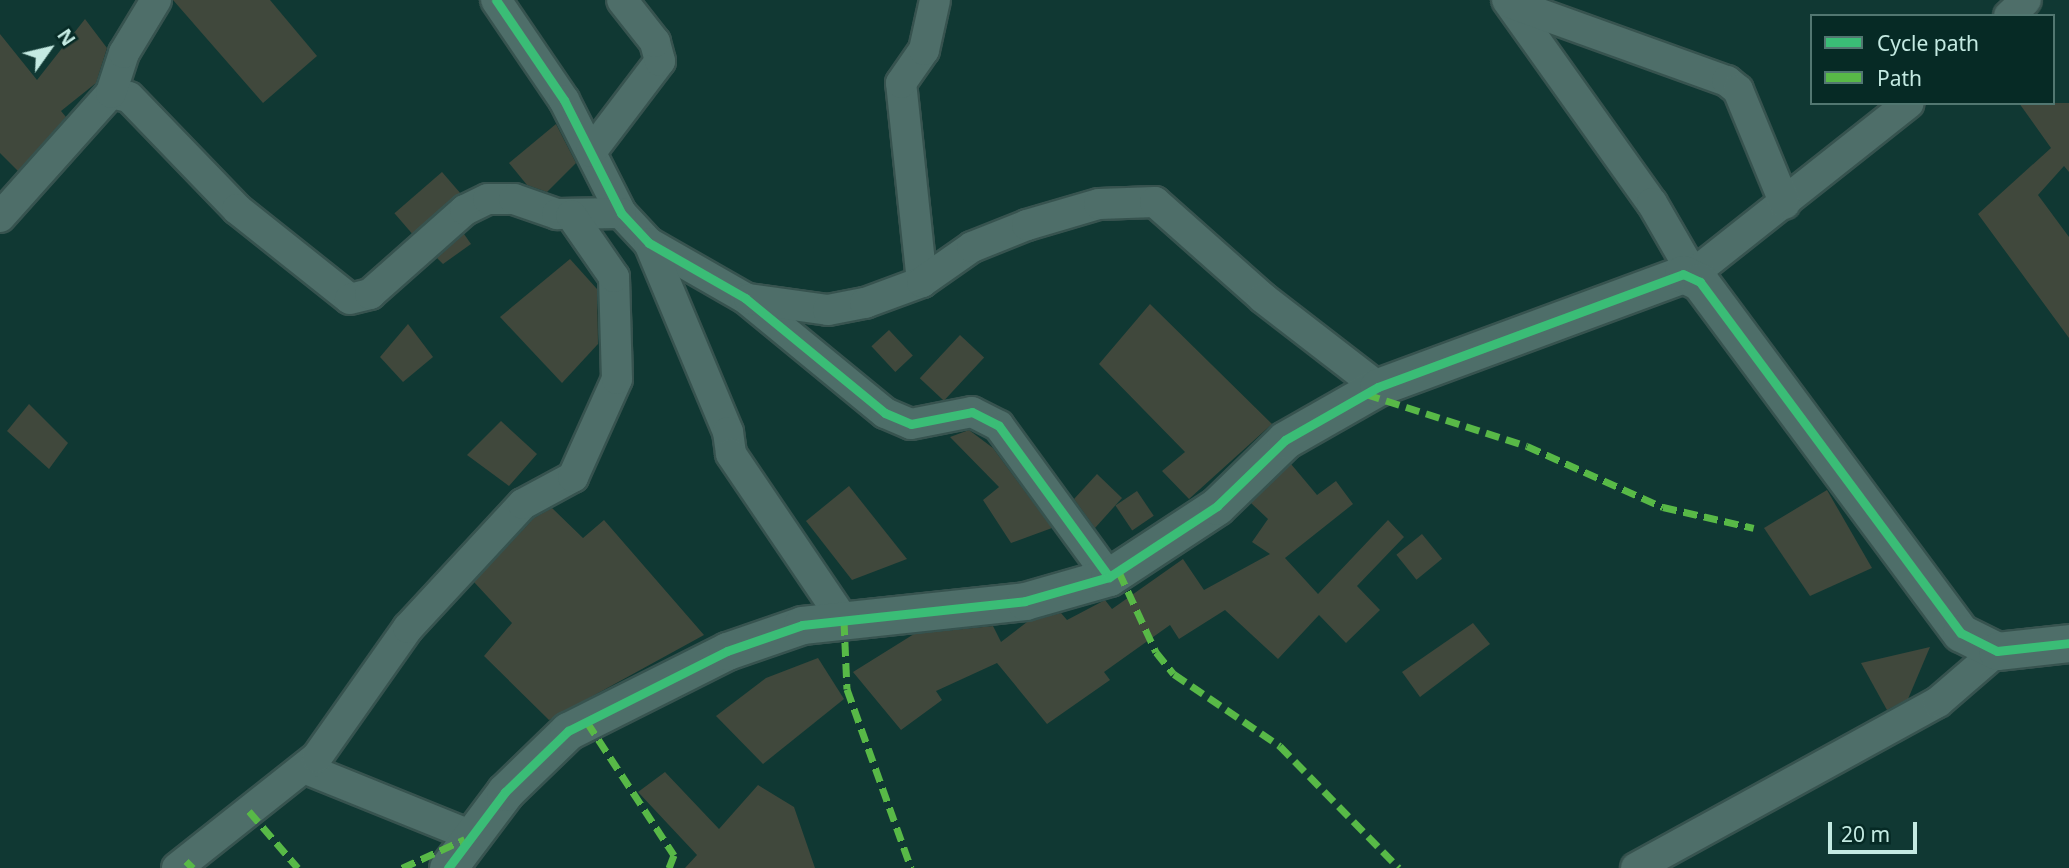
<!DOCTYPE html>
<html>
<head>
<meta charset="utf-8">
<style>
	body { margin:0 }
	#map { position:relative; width:2069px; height:868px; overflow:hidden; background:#103833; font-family:"Noto Sans",sans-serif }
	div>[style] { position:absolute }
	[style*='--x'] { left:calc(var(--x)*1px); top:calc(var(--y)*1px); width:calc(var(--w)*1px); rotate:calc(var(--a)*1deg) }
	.building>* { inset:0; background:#40483c; transform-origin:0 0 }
	.roads { filter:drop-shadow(2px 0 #37534f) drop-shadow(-2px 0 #37534f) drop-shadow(0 2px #37534f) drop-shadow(0 -2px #37534f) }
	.minor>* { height:30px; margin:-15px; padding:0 15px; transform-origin:15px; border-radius:15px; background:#4e6e69 }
	.tertiary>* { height:37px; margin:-18.5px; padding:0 18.5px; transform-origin:18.5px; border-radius:18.5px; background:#4e6e69 }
	.quiet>* { height:7px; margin-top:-3.5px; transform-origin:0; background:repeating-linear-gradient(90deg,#58b947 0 14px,transparent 0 21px) }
	.cycleway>* { height:9px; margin:-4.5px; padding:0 4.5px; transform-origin:4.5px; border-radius:4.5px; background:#3abd76 }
	span { translate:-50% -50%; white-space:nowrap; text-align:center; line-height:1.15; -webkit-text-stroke:5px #062a25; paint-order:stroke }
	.legend { position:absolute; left:1810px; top:14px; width:245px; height:91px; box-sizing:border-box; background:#062a25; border:2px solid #527771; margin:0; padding:9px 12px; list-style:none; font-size:21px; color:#c4eae2 }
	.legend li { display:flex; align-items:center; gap:14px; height:35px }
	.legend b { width:35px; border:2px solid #527771 }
	.north { position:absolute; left:14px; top:14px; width:70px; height:70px; -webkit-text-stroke:5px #062a25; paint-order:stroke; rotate:56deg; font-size:19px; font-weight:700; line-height:28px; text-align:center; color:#c4eae2 }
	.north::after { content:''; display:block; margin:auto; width:24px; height:32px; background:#c4eae2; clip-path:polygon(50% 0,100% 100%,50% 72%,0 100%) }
	.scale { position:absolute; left:1828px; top:822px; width:89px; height:32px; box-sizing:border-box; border:4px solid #c4eae2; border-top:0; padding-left:9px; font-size:21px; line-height:24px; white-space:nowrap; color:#c4eae2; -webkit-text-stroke:5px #062a25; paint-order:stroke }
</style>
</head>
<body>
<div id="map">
	<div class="building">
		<div style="clip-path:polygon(173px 0,270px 0,317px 56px,263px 103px)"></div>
		<div style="clip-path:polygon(85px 19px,107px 48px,96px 83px,61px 111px,66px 117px,18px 171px,0 153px,0 34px,37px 80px)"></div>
		<div style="clip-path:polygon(2019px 103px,2069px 103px,2069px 172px,2064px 166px,2038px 195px,2069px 237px,2069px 338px,1978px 214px,2051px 148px)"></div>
		<div style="clip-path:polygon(556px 124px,576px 163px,547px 192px,527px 185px,509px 163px)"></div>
		<div style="left:442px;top:172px;width:28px;height:63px;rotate:49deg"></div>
		<div style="clip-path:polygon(464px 234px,471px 244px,443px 264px,437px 258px)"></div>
		<div style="clip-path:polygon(570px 259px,597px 289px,598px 344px,562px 383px,500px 317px)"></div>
		<div style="clip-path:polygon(1150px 304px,1272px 424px,1189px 499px,1162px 471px,1185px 452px,1099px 364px)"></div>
		<div style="clip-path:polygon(408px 324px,433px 357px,403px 382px,380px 357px)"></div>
		<div style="left:889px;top:330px;width:35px;height:24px;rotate:47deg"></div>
		<div style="left:960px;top:335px;width:33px;height:59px;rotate:43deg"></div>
		<div style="clip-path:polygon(29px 404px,68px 443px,49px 469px,7px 431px)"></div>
		<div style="clip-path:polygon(501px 421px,537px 454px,509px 486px,467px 455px)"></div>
		<div style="clip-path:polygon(969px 430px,993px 448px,1052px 528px,1011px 543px,983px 500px,999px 487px,950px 437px)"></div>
		<div style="clip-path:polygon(1291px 464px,1317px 495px,1336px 481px,1353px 504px,1285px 558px,1318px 594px,1388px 520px,1404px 537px,1357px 586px,1380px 610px,1346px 643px,1319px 615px,1278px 659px,1225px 610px,1179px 639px,1170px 625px,1104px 672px,1110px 680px,1047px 724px,997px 663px,936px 691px,942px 700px,901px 730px,853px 672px,914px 634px,993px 626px,1001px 642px,1027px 622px,1061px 613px,1067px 620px,1105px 600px,1112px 609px,1183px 559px,1204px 590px,1270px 554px,1252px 542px,1268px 519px,1251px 503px)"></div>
		<div style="clip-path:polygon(1097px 474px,1122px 498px,1095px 528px,1074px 499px)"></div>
		<div style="clip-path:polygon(849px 486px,907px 559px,852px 580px,806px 521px)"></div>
		<div style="clip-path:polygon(1827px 490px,1872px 568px,1810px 596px,1764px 528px)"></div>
		<div style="left:1137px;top:491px;width:30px;height:26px;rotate:56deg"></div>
		<div style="clip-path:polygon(552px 508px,583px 538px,604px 520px,704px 635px,549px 720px,484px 656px,512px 623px,474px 582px,534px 518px)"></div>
		<div style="left:1422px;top:534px;width:32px;height:33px;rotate:51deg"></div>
		<div style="clip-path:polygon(1473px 623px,1490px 644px,1420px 697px,1402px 672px)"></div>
		<div style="clip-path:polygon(1930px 647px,1908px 699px,1887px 710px,1861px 663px)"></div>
		<div style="clip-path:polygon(818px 658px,844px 699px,763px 764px,716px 716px,766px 678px)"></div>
		<div style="clip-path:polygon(665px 772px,719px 829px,758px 785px,794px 807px,815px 868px,685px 868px,697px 855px,638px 792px)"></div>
	</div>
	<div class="roads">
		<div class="minor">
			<div style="--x:496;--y:0;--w:121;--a:55.8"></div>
			<div style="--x:564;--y:100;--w:127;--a:63.2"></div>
			<div style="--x:621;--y:213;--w:41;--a:47"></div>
			<div style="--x:649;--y:243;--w:111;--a:29.8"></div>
			<div style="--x:745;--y:298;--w:181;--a:39.4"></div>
			<div style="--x:885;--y:413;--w:28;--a:23"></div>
			<div style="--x:911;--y:424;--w:62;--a:-11.1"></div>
			<div style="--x:972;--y:412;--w:30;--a:27"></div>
			<div style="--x:999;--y:426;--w:187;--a:53.9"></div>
			<div style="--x:1507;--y:0;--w:249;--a:54.5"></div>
			<div style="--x:1652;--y:203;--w:82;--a:60"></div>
			<div style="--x:1693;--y:274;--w:275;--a:-38.4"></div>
			<div style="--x:1510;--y:3;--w:231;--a:19.8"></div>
			<div style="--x:1727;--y:81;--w:14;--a:39"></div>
			<div style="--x:1738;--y:90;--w:123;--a:67.6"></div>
			<div style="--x:2009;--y:16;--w:23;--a:-43"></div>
			<div style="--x:111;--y:93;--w:18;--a:13"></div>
			<div style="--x:129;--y:97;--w:156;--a:46"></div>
			<div style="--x:237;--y:209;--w:144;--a:38.5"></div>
			<div style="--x:350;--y:299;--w:21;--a:-14"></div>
			<div style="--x:370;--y:294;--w:127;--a:-41.5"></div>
			<div style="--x:465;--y:210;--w:25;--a:-26"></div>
			<div style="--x:488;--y:199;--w:26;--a:0"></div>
			<div style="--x:514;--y:199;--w:46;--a:19.2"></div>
			<div style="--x:557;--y:214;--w:64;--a:-0.9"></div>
			<div style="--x:591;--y:152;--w:114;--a:-52.8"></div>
			<div style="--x:660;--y:61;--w:20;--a:-105"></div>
			<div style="--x:655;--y:42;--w:53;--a:-128.2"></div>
			<div style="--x:0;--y:217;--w:166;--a:-48.2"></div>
			<div style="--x:111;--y:93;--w:42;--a:-72"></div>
			<div style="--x:124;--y:53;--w:62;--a:-58.9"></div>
			<div style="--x:649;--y:243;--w:205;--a:67.3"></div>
			<div style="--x:728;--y:432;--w:22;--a:82"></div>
			<div style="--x:731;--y:454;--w:202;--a:55.9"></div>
			<div style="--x:922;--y:282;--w:200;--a:-96"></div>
			<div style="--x:901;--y:83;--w:40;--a:-55.1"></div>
			<div style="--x:924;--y:50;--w:51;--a:-77.6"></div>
			<div style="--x:749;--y:299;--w:80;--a:7.9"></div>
			<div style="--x:828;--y:310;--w:38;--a:-11"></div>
			<div style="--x:865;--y:303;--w:61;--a:-20.2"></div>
			<div style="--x:922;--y:282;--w:61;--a:-35"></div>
			<div style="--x:972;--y:247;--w:59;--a:-21.8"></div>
			<div style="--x:1027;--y:225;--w:75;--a:-16.3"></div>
			<div style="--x:1099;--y:204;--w:56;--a:-2"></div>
			<div style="--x:1155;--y:202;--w:144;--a:41.6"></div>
			<div style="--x:1263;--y:298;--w:145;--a:37.7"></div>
			<div style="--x:304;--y:768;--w:181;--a:22"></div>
			<div style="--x:177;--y:868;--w:179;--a:-38.4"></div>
			<div style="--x:317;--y:757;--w:158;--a:-54.8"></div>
			<div style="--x:408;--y:628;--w:169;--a:-47.2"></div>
			<div style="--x:523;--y:504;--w:57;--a:-28.4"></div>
			<div style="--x:573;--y:477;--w:107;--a:-65.8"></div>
			<div style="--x:617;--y:379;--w:102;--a:-91.7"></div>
			<div style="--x:614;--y:277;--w:75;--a:-124.7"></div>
			<div style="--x:1636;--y:868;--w:345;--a:-28.8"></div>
			<div style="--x:1938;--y:702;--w:78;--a:-40.8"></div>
		</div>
		<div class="tertiary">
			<div style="--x:448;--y:868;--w:95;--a:-53.1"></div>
			<div style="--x:505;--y:792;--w:88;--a:-44.1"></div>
			<div style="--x:568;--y:731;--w:178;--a:-26.7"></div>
			<div style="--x:727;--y:651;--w:79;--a:-19.1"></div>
			<div style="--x:802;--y:625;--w:224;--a:-6.1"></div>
			<div style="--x:1025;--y:601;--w:87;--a:-15.9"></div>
			<div style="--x:1109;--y:577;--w:129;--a:-33.3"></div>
			<div style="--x:1217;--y:506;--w:95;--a:-44.1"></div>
			<div style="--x:1285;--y:440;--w:107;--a:-29.7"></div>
			<div style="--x:1378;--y:387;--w:325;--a:-20.3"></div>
			<div style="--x:1683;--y:274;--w:19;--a:25"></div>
			<div style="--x:1700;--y:282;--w:437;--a:53.4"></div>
			<div style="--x:1961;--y:633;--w:40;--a:26.6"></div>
			<div style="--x:1997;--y:651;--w:72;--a:-6.3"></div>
		</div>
	</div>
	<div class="quiet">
		<div style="--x:1366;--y:394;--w:169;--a:17.9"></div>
		<div style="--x:1527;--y:446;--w:149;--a:24.2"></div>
		<div style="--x:1663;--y:507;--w:93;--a:13"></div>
		<div style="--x:1119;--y:572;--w:88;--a:65.2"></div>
		<div style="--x:1156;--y:652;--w:28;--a:51"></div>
		<div style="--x:1174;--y:674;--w:128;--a:34.2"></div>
		<div style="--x:1280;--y:746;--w:170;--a:45.7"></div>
		<div style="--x:844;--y:621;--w:68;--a:87.5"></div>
		<div style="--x:847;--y:689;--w:190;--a:70.3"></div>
		<div style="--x:587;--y:722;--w:159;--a:56.8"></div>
		<div style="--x:674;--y:855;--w:14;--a:111"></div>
		<div style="--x:249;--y:811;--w:75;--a:49.3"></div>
		<div style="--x:186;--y:861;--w:10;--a:45"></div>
		<div style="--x:402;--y:868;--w:69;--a:-24.7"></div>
	</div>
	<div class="cycleway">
		<div style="--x:496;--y:0;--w:121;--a:55.8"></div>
		<div style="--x:564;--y:100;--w:127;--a:63.2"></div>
		<div style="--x:621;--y:213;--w:41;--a:47"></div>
		<div style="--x:649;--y:243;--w:111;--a:29.8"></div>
		<div style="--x:745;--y:298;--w:181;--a:39.4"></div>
		<div style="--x:885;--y:413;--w:28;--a:23"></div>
		<div style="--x:911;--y:424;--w:62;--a:-11.1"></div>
		<div style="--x:972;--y:412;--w:30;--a:27"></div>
		<div style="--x:999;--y:426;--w:187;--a:53.9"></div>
		<div style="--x:448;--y:868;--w:95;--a:-53.1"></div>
		<div style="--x:505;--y:792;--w:88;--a:-44.1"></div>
		<div style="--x:568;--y:731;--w:178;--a:-26.7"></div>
		<div style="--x:727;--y:651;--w:79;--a:-19.1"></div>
		<div style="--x:802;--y:625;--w:224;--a:-6.1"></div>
		<div style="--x:1025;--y:601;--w:87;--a:-15.9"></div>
		<div style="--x:1109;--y:577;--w:129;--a:-33.3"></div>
		<div style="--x:1217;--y:506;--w:95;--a:-44.1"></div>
		<div style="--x:1285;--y:440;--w:107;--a:-29.7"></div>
		<div style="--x:1378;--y:387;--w:325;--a:-20.3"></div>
		<div style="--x:1683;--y:274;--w:19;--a:25"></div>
		<div style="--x:1700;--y:282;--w:437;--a:53.4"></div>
		<div style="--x:1961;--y:633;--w:40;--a:26.6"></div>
		<div style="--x:1997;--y:651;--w:72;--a:-6.3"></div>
	</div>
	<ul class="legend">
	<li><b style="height:9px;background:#3abd76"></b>Cycle path</li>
	<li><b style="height:9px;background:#58b947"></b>Path</li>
	</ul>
	<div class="north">N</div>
	<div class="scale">20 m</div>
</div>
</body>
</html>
